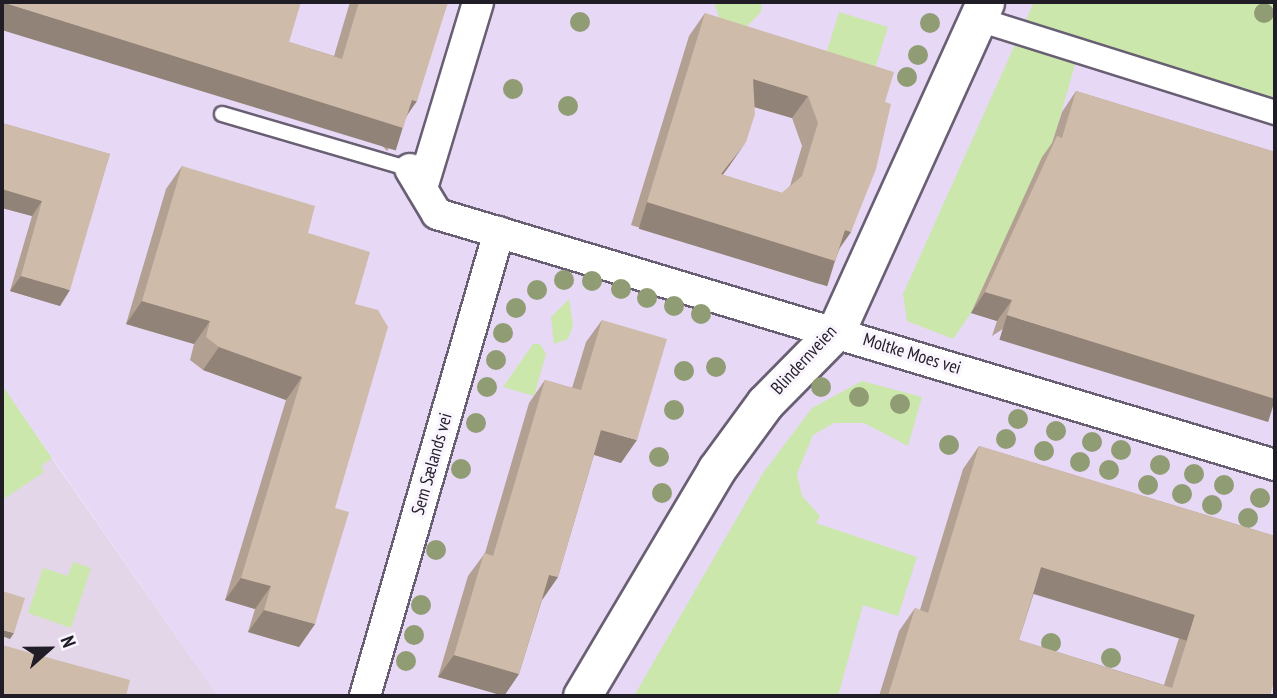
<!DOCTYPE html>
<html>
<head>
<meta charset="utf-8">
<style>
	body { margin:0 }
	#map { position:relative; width:1277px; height:698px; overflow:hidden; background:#efe4fb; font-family:"PT Sans Narrow",sans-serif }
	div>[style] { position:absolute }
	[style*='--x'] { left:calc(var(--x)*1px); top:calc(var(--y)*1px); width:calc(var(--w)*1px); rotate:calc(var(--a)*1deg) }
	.commercial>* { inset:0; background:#e3d6e9 }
	.built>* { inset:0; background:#e7d8f6 }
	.green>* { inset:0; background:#cbe7ac; transform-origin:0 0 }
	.roads { filter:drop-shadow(2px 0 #695f73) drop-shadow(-2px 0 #695f73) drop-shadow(0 2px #695f73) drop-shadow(0 -2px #695f73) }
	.service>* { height:14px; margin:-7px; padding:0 7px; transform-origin:7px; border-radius:7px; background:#fff }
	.pedestrian>* { height:23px; margin:-11.5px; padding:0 11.5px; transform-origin:11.5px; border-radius:11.5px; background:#fff }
	.minor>* { height:30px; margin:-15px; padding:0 15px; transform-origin:15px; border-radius:15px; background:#fff }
	.tertiary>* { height:37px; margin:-18.5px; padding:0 18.5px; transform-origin:18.5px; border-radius:18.5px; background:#fff }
	.trees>* { width:20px; height:20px; margin:-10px; border-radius:50%; background:#909d74 }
	.wall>* { inset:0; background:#b2a192 }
	.shaded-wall>* { inset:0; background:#918377; transform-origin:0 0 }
	.building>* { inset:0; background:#cfbbaa }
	span { translate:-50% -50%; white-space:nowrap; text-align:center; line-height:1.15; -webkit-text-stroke:6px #f9f4fe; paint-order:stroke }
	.street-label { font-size:18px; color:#211d26 }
	.frame { position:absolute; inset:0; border:4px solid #211d26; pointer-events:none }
	.north { position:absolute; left:14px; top:614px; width:70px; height:70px; -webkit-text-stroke:5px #f9f4fe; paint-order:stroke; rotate:69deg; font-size:19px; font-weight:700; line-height:28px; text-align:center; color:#211d26 }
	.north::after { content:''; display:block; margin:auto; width:24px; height:32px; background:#211d26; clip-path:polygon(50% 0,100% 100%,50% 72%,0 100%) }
</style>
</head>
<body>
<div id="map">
	<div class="commercial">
		<div style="clip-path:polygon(2px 385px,62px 473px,218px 696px,2px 696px)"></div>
	</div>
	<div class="built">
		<div style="clip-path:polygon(2px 2px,1275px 2px,1275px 696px,218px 696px,2px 385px)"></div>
	</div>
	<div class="green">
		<div style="clip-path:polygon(714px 2px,762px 2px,761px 12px,744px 29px,721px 23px)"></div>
		<div style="clip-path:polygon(1034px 2px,1275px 2px,1275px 101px,1082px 40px,1048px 159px,1042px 158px,971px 313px,953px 339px,907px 321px,903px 294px)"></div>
		<div style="left:839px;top:12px;width:51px;height:49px;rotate:17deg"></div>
		<div style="clip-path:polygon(569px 299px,573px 325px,568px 339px,554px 344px,551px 317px)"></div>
		<div style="clip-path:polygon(533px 344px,540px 344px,546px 354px,534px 396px,503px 387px)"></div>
		<div style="clip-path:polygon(862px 381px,922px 397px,908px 446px,864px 423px,834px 423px,813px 435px,797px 474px,802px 496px,820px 516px,816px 523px,917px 557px,898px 616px,863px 605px,838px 696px,634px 696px,763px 473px,812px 408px)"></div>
		<div style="clip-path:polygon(2px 385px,52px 458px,41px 466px,44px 472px,2px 500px)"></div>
		<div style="clip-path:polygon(73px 562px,91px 568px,71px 628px,28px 613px,43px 568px,68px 576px)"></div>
	</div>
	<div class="roads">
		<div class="service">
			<div style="--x:222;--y:114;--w:196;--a:16.3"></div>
		</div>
		<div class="pedestrian">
			<div style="--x:978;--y:19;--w:311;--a:17.4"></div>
		</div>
		<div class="minor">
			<div style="--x:410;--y:169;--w:52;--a:59"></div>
			<div style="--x:437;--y:214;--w:875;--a:16.67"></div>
			<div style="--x:422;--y:188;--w:194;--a:-73.2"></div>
			<div style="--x:365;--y:696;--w:483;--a:-73.9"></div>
		</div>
		<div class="tertiary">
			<div style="--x:582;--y:696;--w:263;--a:-59.3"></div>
			<div style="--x:716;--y:470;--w:83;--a:-53.8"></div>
			<div style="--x:765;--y:403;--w:101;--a:-45.4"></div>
			<div style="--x:836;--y:331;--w:361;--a:-65.6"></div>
		</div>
	</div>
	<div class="trees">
		<div style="left:1264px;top:13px"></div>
		<div style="left:580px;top:22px"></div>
		<div style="left:930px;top:23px"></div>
		<div style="left:918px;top:55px"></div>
		<div style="left:907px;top:77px"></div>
		<div style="left:513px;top:89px"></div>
		<div style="left:568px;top:106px"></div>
		<div style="left:564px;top:280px"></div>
		<div style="left:592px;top:281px"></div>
		<div style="left:621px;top:289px"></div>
		<div style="left:537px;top:290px"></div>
		<div style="left:647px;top:298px"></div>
		<div style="left:674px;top:306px"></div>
		<div style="left:516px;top:308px"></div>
		<div style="left:701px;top:314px"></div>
		<div style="left:503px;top:333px"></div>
		<div style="left:496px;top:360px"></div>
		<div style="left:716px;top:367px"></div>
		<div style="left:684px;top:371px"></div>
		<div style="left:487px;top:387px"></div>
		<div style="left:821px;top:387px"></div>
		<div style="left:859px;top:397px"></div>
		<div style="left:900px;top:404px"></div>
		<div style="left:674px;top:410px"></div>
		<div style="left:1018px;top:419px"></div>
		<div style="left:476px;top:423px"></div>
		<div style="left:1056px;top:431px"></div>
		<div style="left:1006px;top:439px"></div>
		<div style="left:1092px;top:442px"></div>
		<div style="left:949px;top:445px"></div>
		<div style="left:1121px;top:450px"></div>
		<div style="left:1044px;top:451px"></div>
		<div style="left:659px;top:457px"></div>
		<div style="left:1080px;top:462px"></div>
		<div style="left:1160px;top:465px"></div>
		<div style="left:461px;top:469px"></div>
		<div style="left:1109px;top:470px"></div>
		<div style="left:1194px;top:474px"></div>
		<div style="left:1148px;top:485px"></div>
		<div style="left:1224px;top:485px"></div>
		<div style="left:662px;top:493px"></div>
		<div style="left:1182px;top:494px"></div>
		<div style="left:1260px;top:498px"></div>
		<div style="left:1212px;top:505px"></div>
		<div style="left:1248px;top:518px"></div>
		<div style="left:436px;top:550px"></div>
		<div style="left:421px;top:605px"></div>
		<div style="left:414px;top:635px"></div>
		<div style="left:1051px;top:643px"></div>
		<div style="left:1111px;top:658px"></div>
		<div style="left:406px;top:661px"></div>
	</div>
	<div class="wall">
		<div style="clip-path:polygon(350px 2px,448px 2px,407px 116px,387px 151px,289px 42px,334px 56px)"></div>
		<div style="clip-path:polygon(evenodd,705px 13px,885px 102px,851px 232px,840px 248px,835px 261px,819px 284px,631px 225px,689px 36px,705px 13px,754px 107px,792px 118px,802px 146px,790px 186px,782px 193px,723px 175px,730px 165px,754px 107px)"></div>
		<div style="clip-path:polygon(1076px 91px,1275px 152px,992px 336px,997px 321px,971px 313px,1042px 157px,1052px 143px,1062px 112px)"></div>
		<div style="clip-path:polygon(2px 123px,110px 154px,60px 306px,10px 291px,32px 216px,2px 208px)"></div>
		<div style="clip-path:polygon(182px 166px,308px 233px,355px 304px,335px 508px,315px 624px,299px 647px,248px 632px,255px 609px,225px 600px,286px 400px,203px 370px,190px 360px,194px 344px,126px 324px,166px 189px)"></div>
		<div style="clip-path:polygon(602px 320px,621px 463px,594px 455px,558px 577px,542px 600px,519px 674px,504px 696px,438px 677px,468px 576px,485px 553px,529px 403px,545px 380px,572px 388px,586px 342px)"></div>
		<div style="clip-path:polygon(evenodd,979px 446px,1275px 536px,1270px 696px,879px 696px,899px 631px,915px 608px,920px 610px,963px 469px,979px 446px,1034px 593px,1179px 638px,1164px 685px,1019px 640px,1034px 593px)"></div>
	</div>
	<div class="shaded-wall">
		<div style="left:2px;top:2px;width:420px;height:27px;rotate:17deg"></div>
		<div style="clip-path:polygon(753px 79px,808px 96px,792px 118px,737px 102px)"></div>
		<div style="clip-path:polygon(412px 100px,417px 101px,401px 124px)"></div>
		<div style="clip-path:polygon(746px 142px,730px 165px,705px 197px,721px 174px)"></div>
		<div style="clip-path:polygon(2px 189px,42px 201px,32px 216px,2px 208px)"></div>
		<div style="left:647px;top:202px;width:197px;height:28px;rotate:17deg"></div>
		<div style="clip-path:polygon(845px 230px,851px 232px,835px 254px)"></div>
		<div style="clip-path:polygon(21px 276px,70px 290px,60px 306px,10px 291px)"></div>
		<div style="clip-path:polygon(985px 292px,1012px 300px,997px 321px,971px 313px)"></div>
		<div style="clip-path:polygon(142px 301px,210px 321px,194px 344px,126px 324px)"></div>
		<div style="left:1007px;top:315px;width:281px;height:26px;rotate:17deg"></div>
		<div style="clip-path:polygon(219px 347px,302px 377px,286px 400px,203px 370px)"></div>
		<div style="clip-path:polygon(601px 430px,637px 440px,621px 463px,585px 452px)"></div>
		<div style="left:1041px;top:567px;width:161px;height:28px;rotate:17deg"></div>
		<div style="clip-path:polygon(549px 575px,558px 577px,542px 600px)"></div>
		<div style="clip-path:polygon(241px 578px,271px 586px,255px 609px,225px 600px)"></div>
		<div style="clip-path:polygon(264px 610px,315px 624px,299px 647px,248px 632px)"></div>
		<div style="clip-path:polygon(2px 630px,14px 633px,10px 639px,2px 636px)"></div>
		<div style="clip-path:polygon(454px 655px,519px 674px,504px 696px,438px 677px)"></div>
	</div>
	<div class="building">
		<div style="clip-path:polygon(2px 2px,301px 2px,289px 42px,342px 59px,359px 2px,448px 2px,417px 101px,412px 100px,403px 128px)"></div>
		<div style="clip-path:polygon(evenodd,705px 13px,894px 72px,885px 102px,891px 104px,876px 169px,851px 232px,845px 230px,835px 261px,647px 202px,705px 13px,753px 79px,808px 96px,818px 123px,802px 176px,782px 193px,721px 174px,746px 142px,755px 114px,753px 79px)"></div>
		<div style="clip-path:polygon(1076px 91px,1275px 152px,1275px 399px,1007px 315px,1012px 300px,985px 292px,1057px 136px,1062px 138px)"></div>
		<div style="clip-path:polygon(2px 123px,110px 154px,70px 290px,21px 276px,42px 201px,2px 189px)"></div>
		<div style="clip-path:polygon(182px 166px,315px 206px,308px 233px,370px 252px,355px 304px,378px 310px,388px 327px,335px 508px,349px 512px,315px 624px,264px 610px,271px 586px,241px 578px,302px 377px,219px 347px,206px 337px,210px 321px,142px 301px)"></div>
		<div style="clip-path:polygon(602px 320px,667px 339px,637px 440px,601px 430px,558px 577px,549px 575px,519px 674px,454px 655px,484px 553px,493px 556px,545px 380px,581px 390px)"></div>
		<div style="clip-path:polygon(evenodd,979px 446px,1275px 536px,1275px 678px,1270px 696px,888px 696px,915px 608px,928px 613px,979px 446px,1041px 567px,1195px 615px,1172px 688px,1019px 640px,1041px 567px)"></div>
		<div style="clip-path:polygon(2px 591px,25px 598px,14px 633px,2px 630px)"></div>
		<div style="clip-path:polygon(2px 645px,130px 680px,126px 696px,2px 696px)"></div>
	</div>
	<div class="street-label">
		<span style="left:912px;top:354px;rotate:17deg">Moltke Moes vei</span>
		<span style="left:804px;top:360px;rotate:-47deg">Blindernveien</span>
		<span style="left:432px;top:464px;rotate:-74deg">Sem Sælands vei</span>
	</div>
	<div class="frame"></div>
	<div class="north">N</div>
</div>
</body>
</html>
